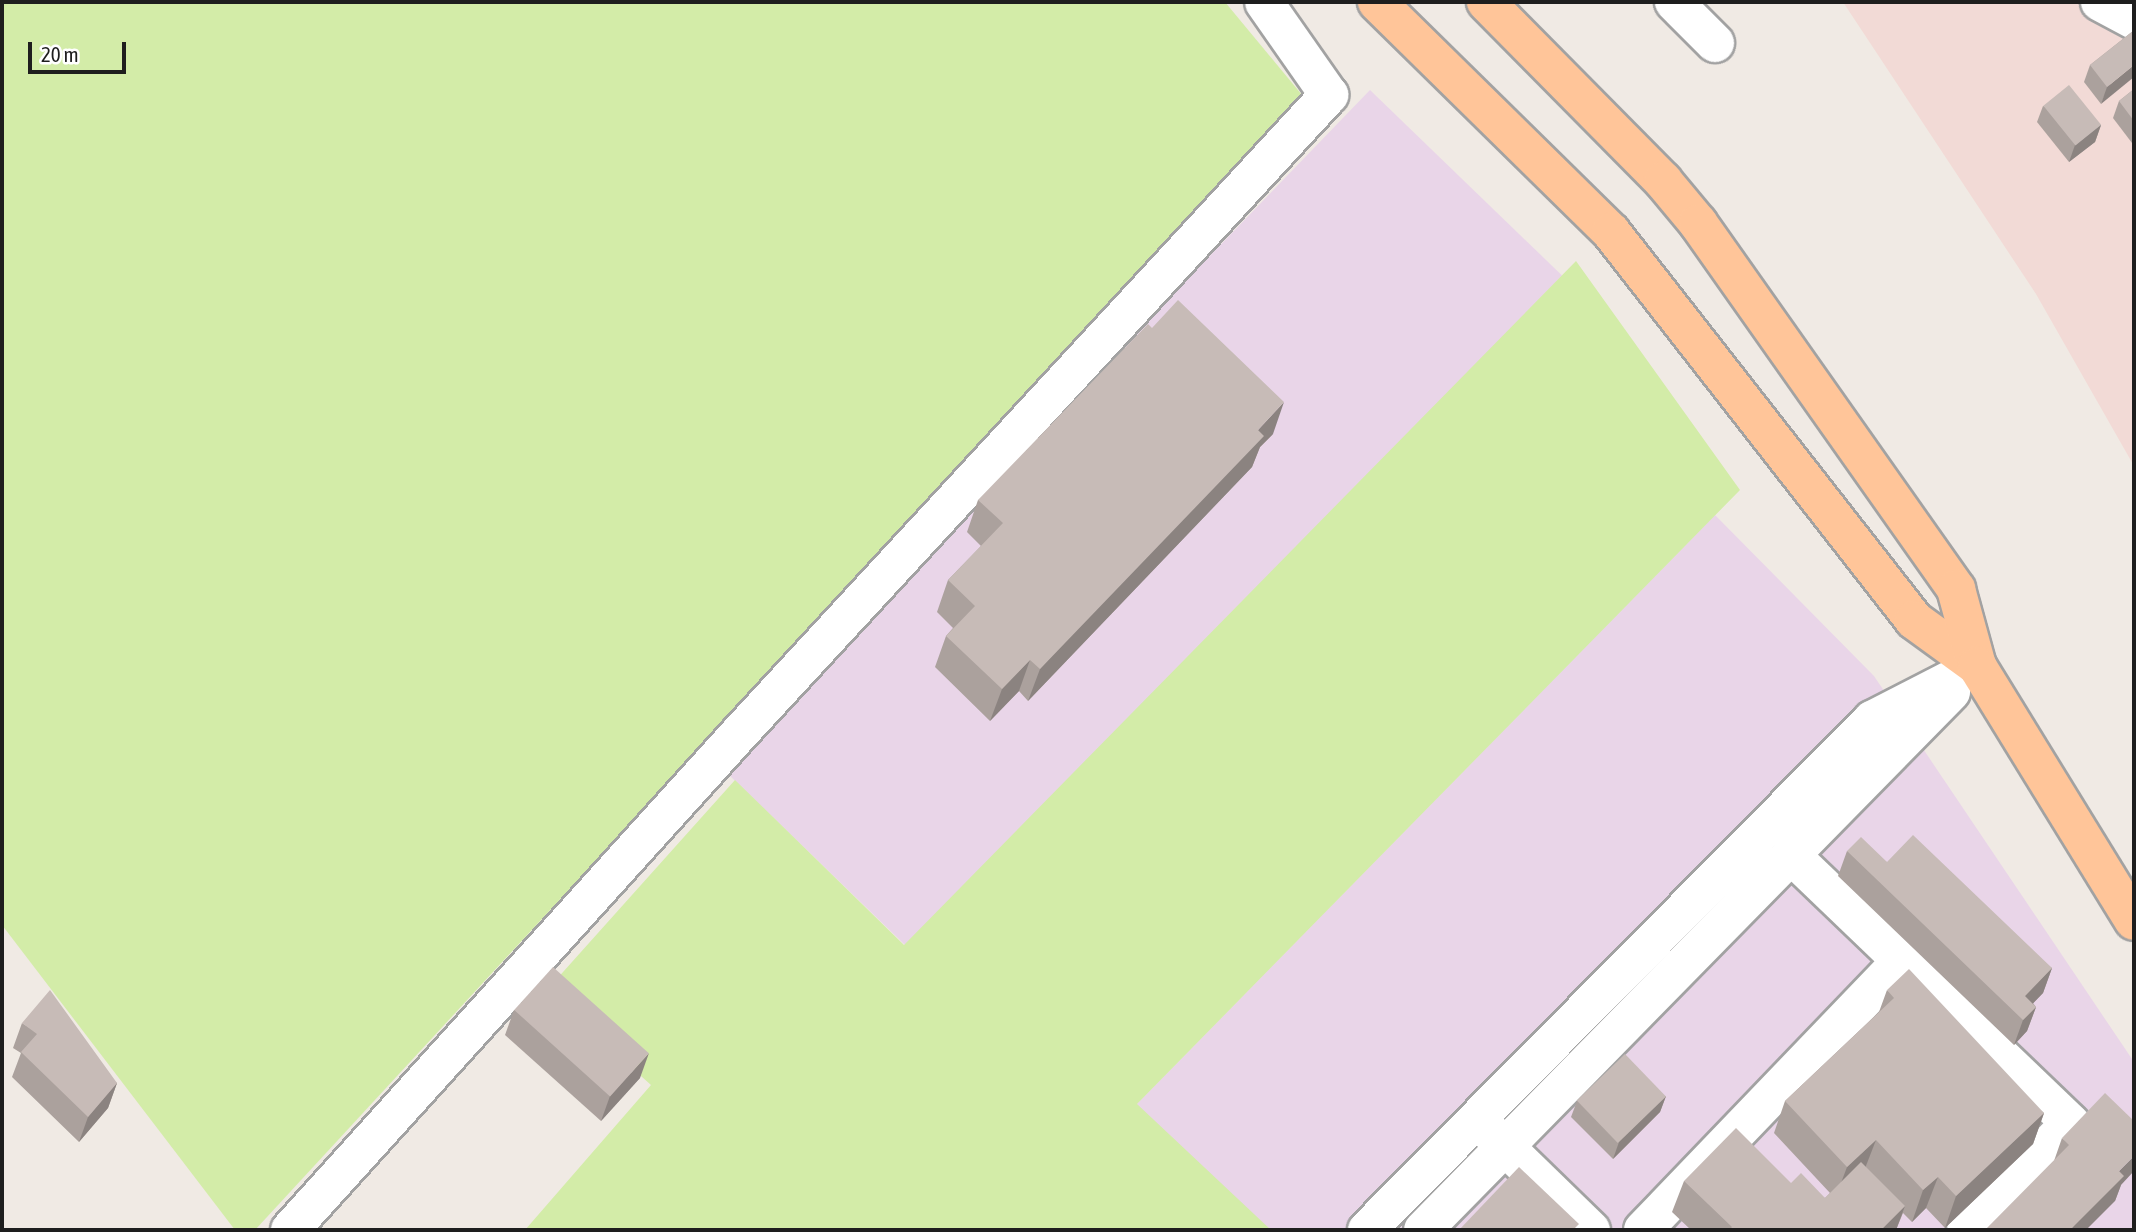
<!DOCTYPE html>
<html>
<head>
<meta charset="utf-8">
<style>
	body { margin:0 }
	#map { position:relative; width:2136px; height:1232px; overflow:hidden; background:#f0eae4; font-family:"Asap Condensed",sans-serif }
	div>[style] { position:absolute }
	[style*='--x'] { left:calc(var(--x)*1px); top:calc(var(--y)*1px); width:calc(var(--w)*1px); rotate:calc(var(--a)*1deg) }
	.industrial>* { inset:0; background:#e9d5e8; transform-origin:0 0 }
	.military>* { inset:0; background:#f2dad6 }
	.grass>* { inset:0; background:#d3eca8 }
	.roads { filter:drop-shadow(2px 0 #a2a2a2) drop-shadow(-2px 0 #a2a2a2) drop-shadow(0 2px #a2a2a2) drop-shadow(0 -2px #a2a2a2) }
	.minor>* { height:38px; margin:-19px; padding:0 19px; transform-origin:19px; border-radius:19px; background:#fff }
	.major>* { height:38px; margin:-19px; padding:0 19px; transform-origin:19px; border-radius:19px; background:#ffc599 }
	.wall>* { inset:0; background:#aba19d }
	.shaded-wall>* { inset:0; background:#8b8380 }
	.building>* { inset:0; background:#c7bbb7; transform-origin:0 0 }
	span { translate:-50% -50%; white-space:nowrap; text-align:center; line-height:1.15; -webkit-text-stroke:7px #fff; paint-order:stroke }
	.frame { position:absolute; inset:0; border:4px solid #1e1e1e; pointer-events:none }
	.scale { position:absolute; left:28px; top:42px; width:98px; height:32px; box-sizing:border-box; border:4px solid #1e1e1e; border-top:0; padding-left:9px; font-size:21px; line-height:24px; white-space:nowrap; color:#1e1e1e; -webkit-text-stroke:5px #fff; paint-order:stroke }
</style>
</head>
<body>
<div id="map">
	<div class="industrial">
		<div style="left:1370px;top:90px;width:267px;height:938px;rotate:44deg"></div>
		<div style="clip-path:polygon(1715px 515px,1874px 676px,2134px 1062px,2134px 1230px,1013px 1230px)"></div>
	</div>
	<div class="military">
		<div style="clip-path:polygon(1843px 2px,2134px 2px,2134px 466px,2036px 294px)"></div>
	</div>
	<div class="grass">
		<div style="clip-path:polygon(2px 2px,1225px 2px,1302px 95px,255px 1230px,235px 1230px,2px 925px)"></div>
		<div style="clip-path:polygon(1576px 261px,1740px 490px,1137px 1104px,1271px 1230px,525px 1230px,651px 1085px,546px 991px,735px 780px,904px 945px)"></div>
	</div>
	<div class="roads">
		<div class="minor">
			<div style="--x:1674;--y:2;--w:58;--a:45"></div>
			<div style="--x:2100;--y:2;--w:38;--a:28"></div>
			<div style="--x:1791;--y:855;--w:387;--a:43.8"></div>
			<div style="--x:2070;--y:1123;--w:149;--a:134.2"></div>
			<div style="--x:1487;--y:1129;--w:145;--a:44.2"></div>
			<div style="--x:290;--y:1230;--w:666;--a:-47.86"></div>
			<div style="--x:737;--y:736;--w:873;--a:-47.28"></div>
			<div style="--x:1329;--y:95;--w:113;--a:-125"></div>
			<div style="--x:1367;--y:1230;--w:718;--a:-45.28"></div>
			<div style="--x:1872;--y:720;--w:118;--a:-27.2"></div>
			<div style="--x:1423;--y:1230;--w:754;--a:-45.54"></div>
			<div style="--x:1643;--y:1230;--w:373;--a:-46.2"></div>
		</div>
		<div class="major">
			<div style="--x:1377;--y:2;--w:328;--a:44.5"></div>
			<div style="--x:1611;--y:232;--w:492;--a:52"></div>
			<div style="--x:1914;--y:620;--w:78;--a:36.1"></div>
			<div style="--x:1486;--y:2;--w:252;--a:45.3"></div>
			<div style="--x:1663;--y:181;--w:55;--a:50.2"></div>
			<div style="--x:1698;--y:223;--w:448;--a:54.8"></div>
			<div style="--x:1956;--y:589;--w:80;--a:74.7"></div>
			<div style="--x:1977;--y:666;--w:299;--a:58.4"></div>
		</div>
	</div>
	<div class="wall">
		<div style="clip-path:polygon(2133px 31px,2101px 104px,2084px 82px,2090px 65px)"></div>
		<div style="clip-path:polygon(2134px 89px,2134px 141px,2132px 143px,2113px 118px,2119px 101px)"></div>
		<div style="clip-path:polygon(2043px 106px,2101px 125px,2095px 142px,2069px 162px,2037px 122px)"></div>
		<div style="clip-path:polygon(1273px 434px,1260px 447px,1252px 467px,1028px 701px,1019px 691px,990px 721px,935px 667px,946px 636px,953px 628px,937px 612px,948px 580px,981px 546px,967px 532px,978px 500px)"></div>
		<div style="clip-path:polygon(1847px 851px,1887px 862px,2052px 968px,2043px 993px,2033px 1003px,2036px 1007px,2027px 1031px,2014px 1045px,1838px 876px)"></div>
		<div style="clip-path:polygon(1887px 990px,2044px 1113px,2033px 1144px,1945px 1228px,1926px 1208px,1912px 1222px,1903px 1213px,1896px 1230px,1691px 1230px,1672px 1212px,1684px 1181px,1791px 1183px,1825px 1198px,1830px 1193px,1774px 1133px,1785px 1101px,1879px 1012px)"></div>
		<div style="clip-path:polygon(514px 1010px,640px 1078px,601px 1121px,505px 1035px)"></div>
		<div style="clip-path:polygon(22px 1023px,117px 1083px,108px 1108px,79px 1142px,12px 1077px,21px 1053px,13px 1048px)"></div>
		<div style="clip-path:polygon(1666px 1096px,1660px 1112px,1613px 1159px,1571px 1117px,1577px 1101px)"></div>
		<div style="clip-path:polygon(2062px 1138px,2121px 1185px,2115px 1201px,2054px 1161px)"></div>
	</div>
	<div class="shaded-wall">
		<div style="clip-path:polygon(2134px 65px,2134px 77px,2101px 104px,2107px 87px)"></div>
		<div style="clip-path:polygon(2101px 125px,2095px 142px,2069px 162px,2075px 145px)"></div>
		<div style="clip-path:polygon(1284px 402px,1273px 434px,1260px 447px,1252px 467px,1028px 701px,1040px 669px,1258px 430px)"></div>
		<div style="clip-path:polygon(1030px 660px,1019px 691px,990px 721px,1002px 689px)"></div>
		<div style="clip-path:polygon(2052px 968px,2043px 993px,2020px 1017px,2025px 996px)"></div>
		<div style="clip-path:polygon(2036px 1007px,2027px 1031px,2014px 1045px,2023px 1020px)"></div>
		<div style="clip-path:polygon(649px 1053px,640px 1078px,601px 1121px,610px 1096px)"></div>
		<div style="clip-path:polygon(117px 1083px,108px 1108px,79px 1142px,88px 1117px)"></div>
		<div style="clip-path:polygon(1666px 1096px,1660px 1112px,1613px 1159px,1619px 1142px)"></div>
		<div style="clip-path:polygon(2044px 1113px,2033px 1144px,1945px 1228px,1956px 1196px)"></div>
		<div style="clip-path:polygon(1876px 1140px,1864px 1171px,1835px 1199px,1847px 1167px)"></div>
		<div style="clip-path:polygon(2134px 1156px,2134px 1171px,2121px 1185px,2115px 1201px,2086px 1230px,2070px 1230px,2119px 1171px)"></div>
		<div style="clip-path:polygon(1938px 1177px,1926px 1208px,1912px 1222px,1923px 1190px)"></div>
		<div style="clip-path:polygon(1905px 1206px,1896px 1230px,1881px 1230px)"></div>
	</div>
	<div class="building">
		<div style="clip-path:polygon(2133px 31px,2134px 32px,2134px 65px,2107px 87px,2090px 65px)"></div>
		<div style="left:2069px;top:85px;width:51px;height:33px;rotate:51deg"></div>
		<div style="clip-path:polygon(2134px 89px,2134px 121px,2119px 101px)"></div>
		<div style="clip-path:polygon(1178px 300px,1284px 402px,1258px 430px,1264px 436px,1040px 669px,1030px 660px,1002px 689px,946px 636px,975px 606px,948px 580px,1003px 523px,978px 500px,1148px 324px,1152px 328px)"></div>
		<div style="clip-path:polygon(1913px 835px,2052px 968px,2025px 996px,2036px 1007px,2023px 1020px,1847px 851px,1861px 837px,1887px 862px)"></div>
		<div style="left:553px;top:967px;width:129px;height:58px;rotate:42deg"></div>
		<div style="clip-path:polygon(1909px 969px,2044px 1113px,1956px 1196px,1938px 1177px,1923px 1190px,1876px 1140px,1847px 1167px,1785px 1101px,1894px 998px,1887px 990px)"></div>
		<div style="clip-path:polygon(50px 990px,117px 1083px,88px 1117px,21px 1052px,37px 1034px,22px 1023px)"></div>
		<div style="left:1625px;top:1054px;width:59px;height:67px;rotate:46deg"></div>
		<div style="clip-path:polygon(2105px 1093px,2134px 1121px,2134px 1156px,2119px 1171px,2124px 1176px,2070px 1230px,1985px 1230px,2069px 1145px,2062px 1138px)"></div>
		<div style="clip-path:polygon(1736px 1128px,1791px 1183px,1801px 1173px,1825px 1198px,1861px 1162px,1905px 1206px,1881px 1230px,1729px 1230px,1732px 1227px,1684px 1181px)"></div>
		<div style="clip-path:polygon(1519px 1167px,1579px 1224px,1573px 1230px,1459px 1230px)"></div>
	</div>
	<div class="frame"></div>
	<div class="scale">20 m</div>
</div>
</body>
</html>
